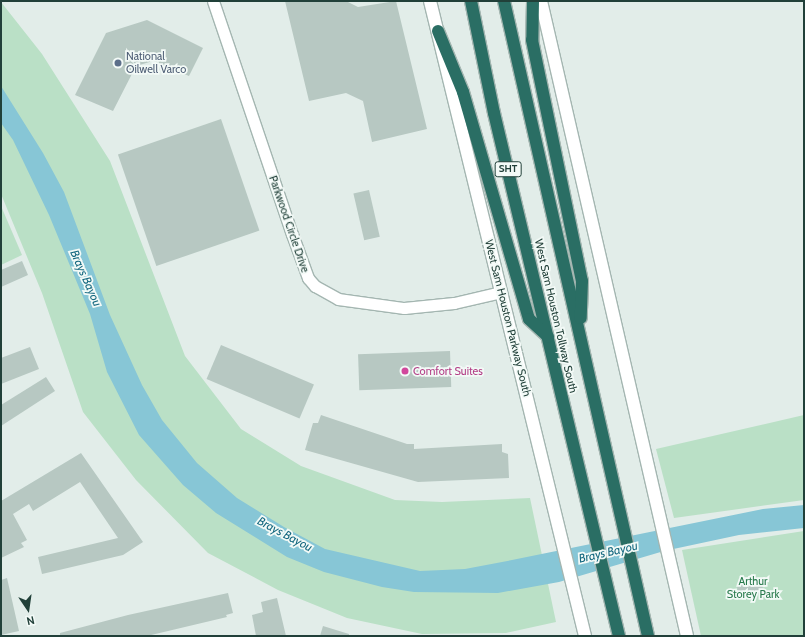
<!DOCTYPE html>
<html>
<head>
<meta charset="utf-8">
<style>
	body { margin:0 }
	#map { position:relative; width:805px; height:637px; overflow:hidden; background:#e2ede9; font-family:Cabin,sans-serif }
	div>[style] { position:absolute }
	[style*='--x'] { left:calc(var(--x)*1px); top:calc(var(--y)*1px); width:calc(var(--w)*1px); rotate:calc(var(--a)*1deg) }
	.green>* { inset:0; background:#bae0c6 }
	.water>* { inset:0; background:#87c6d6 }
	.building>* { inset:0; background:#b7c8c2; transform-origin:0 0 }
	.roads { filter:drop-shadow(1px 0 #a4b6b1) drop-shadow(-1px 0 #a4b6b1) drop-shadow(0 1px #a4b6b1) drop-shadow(0 -1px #a4b6b1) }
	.minor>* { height:11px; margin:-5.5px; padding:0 5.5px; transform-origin:5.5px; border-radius:5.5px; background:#fff }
	.secondary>* { height:12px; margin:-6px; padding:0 6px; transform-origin:6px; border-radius:6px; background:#fff }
	.motorway>* { height:12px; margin:-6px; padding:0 6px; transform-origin:6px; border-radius:6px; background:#2a6e64 }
	.dots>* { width:11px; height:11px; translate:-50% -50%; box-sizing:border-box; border:2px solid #f3faf7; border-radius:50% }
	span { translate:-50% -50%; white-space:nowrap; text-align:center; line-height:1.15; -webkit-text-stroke:3.5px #f3faf7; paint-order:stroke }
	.shield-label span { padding:1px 3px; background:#f3faf7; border:1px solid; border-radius:3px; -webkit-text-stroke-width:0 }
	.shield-label { font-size:10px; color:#214039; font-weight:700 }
	.service-label { font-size:11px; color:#4e5e75 }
	.left { translate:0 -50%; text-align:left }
	.street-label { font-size:11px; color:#214039 }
	.hotel-label { font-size:11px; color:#b23c85 }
	.park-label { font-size:11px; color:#287a4c }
	.water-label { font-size:12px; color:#166980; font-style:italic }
	.frame { position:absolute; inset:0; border:2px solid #214039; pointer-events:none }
	.north { position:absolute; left:8px; top:589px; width:40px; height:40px; -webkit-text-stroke:3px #f3faf7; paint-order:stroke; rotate:167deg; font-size:11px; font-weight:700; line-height:16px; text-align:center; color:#214039 }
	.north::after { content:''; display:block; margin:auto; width:14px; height:18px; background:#214039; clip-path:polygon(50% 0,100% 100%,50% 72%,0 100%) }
</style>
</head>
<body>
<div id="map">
	<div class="green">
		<div style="clip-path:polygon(1px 2px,42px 54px,110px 161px,185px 356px,241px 429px,301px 466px,395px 500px,442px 502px,530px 498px,556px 622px,506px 633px,422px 634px,347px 618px,278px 590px,208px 553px,136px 480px,83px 412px,42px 293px,1px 194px)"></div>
		<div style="clip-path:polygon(1px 206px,22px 255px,1px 265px)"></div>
		<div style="clip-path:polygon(804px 415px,804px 500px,674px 518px,656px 449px)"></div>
		<div style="clip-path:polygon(804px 531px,804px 636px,701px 636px,682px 550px)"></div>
	</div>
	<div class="water">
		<div style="clip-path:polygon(1px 86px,43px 153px,64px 192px,110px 315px,142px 385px,162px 420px,197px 463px,237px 498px,284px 527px,325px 549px,420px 571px,465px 569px,512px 560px,763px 509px,804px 505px,804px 528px,739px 535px,664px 551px,559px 582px,498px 593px,414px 592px,382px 587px,324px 572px,287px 557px,216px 513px,183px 485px,139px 435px,107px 372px,90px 314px,49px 215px,13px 140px,1px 123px)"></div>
	</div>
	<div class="building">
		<div style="clip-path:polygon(285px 1px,346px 1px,358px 7px,396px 1px,427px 129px,372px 142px,363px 101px,346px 93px,309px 101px)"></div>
		<div style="clip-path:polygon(147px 20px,203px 48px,189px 76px,153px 61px,136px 66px,113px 111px,75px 95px,106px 33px)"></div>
		<div style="left:221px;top:119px;width:118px;height:109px;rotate:71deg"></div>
		<div style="left:369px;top:190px;width:48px;height:16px;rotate:77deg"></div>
		<div style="clip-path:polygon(22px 261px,28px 275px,1px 287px,1px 270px)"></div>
		<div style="left:221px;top:345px;width:101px;height:37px;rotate:23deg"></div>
		<div style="clip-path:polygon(30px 347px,39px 369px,1px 384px,1px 358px)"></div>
		<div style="left:450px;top:351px;width:36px;height:92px;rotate:88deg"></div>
		<div style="clip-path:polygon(46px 377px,55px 391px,1px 426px,1px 405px)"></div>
		<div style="clip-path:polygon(321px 415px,407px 444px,414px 444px,414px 449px,502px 444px,502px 452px,508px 454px,509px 478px,418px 482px,305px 450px,313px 423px,318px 423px)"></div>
		<div style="clip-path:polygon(81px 453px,143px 542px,123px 555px,42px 574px,38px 557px,118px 538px,80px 482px,33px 511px,29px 504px,13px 514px,27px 540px,21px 543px,24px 547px,1px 558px,1px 501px)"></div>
		<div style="clip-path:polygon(7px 578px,19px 631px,1px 635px,1px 580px)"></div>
		<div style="left:761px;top:580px;width:13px;height:25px;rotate:77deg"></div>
		<div style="clip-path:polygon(228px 593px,233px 613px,226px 615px,227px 617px,147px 636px,60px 636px,60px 633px,128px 615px)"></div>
		<div style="clip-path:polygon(277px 598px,286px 636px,256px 636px,252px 615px,263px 612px,261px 602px)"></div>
		<div style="clip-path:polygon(323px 626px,349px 634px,349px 636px,320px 636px)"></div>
	</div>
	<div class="roads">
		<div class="minor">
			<div style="--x:213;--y:1;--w:246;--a:71.3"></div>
			<div style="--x:292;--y:234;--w:47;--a:70"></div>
			<div style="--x:308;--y:278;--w:11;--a:49"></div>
			<div style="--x:315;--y:286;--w:26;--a:29"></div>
			<div style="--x:338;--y:299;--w:67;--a:7.8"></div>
			<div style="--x:404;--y:308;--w:50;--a:-5.7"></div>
			<div style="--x:454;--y:303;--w:48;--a:-13.2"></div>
		</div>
		<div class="secondary">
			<div style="--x:430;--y:1;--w:654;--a:76.28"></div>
			<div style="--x:541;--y:1;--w:652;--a:77.05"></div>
		</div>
		<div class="motorway">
			<div style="--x:471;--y:1;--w:114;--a:78.4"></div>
			<div style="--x:494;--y:113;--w:538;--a:76.56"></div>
			<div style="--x:504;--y:1;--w:651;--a:77.22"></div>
			<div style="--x:533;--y:1;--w:39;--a:91"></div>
			<div style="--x:532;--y:40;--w:246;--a:78.3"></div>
			<div style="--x:582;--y:281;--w:37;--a:92"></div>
			<div style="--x:438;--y:31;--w:66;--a:67.7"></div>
			<div style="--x:463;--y:92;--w:236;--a:73.8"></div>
			<div style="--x:529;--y:319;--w:26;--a:43"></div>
		</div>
	</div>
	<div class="dots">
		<div style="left:118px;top:63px;background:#5c6f8a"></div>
		<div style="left:405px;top:371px;background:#d1479c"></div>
	</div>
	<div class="shield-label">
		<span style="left:508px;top:169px">SHT</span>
	</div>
	<div class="service-label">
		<span class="left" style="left:126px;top:63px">National<br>Oilwell Varco</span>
	</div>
	<div class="street-label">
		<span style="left:289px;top:224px;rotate:71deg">Parkwood Circle Drive</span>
		<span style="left:556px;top:316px;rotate:77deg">West Sam Houston Tollway South</span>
		<span style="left:508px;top:318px;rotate:76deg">West Sam Houston Parkway South</span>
	</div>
	<div class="hotel-label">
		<span class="left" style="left:413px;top:371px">Comfort Suites</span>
	</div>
	<div class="park-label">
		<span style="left:753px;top:588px">Arthur<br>Storey Park</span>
	</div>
	<div class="water-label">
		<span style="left:86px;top:278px;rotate:66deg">Brays Bayou</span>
		<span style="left:285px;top:534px;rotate:28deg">Brays Bayou</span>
		<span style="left:608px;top:552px;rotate:-13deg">Brays Bayou</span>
	</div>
	<div class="frame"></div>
	<div class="north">N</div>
</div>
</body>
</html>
